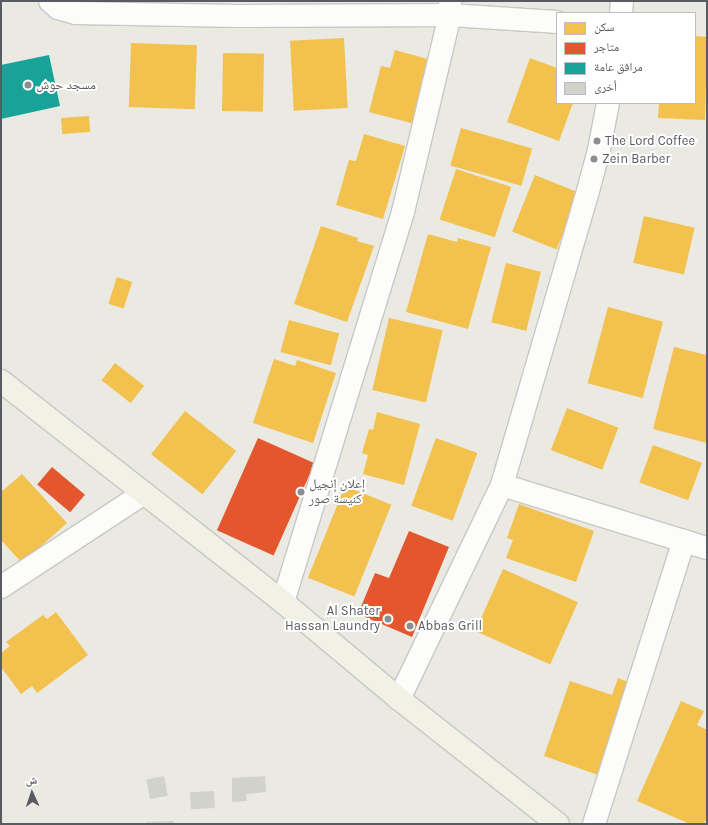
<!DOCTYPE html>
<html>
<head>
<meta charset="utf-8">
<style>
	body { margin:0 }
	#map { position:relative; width:708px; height:825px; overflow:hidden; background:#eae9e2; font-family:Karla,"Noto Naskh Arabic",sans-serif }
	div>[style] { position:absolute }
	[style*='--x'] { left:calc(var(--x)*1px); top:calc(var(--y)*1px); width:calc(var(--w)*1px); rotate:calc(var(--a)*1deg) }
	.homes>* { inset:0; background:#f2c14e; transform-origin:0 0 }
	.shops>* { inset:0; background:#e4572e; transform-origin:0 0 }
	.public>* { inset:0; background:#17a398 }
	.building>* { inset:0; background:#d2d2cd; transform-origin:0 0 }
	.roads { filter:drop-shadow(1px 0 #c7c8c6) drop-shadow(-1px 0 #c7c8c6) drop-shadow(0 1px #c7c8c6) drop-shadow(0 -1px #c7c8c6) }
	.minor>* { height:22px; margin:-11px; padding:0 11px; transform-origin:11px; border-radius:11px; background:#fcfcfb }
	.primary>* { height:22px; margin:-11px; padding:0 11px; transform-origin:11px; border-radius:11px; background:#f2f1e5 }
	.dots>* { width:11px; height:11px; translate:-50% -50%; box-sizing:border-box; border:2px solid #fff; border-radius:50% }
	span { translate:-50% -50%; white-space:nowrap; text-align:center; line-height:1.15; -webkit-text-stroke:4px #fff; paint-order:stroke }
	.poi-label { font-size:13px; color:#585b61 }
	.left { translate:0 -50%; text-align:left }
	.right { translate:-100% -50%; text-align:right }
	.frame { position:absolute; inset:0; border:2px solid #585b61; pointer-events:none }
	.legend { position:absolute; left:556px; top:12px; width:140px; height:92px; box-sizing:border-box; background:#fff; border:1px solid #bcbdc0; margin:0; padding:5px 7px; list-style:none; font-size:12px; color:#585b61 }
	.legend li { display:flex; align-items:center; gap:8px; height:20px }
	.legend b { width:20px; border:1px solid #bcbdc0 }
	.north { position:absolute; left:12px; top:773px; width:40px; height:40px; -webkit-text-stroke:3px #fff; paint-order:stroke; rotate:357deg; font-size:11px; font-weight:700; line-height:16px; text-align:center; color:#585b61 }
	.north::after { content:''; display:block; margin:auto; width:14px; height:18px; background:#585b61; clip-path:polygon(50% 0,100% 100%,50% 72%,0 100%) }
</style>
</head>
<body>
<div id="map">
	<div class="homes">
		<div style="clip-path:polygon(695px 36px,707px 37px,705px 120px,658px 118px,659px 103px,695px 103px)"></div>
		<div style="left:344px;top:38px;width:70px;height:54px;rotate:87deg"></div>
		<div style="left:131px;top:43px;width:66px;height:64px;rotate:2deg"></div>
		<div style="clip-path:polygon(395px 50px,431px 60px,415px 124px,369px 112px,381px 66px,390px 68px)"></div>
		<div style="left:223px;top:53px;width:41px;height:58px;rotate:1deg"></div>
		<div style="clip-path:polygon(530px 58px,557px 68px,557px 103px,573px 103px,559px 141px,507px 122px)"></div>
		<div style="left:89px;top:116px;width:16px;height:28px;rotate:86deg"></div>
		<div style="left:461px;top:128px;width:74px;height:39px;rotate:16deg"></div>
		<div style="clip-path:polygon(364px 134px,405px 146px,383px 219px,336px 205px,349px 160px,356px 161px)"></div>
		<div style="left:456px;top:169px;width:58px;height:53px;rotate:18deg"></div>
		<div style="left:535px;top:175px;width:48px;height:61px;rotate:22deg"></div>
		<div style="left:644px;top:216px;width:52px;height:48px;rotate:13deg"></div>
		<div style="clip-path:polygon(321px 226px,358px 238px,357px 241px,374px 246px,347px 322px,294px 304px)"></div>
		<div style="clip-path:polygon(428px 234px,457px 242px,458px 238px,491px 247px,468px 329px,406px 312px)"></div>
		<div style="left:506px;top:263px;width:36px;height:61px;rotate:14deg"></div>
		<div style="left:117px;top:277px;width:16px;height:28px;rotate:18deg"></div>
		<div style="left:608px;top:307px;width:57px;height:79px;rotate:15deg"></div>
		<div style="left:389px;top:318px;width:55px;height:74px;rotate:13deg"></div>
		<div style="left:289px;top:320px;width:52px;height:33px;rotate:15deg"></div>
		<div style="clip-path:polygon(674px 347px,707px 355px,707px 443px,653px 429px)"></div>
		<div style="clip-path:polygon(274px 359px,295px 366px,297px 360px,336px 373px,313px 443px,253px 423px)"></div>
		<div style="left:115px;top:363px;width:37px;height:22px;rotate:38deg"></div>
		<div style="left:567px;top:408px;width:55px;height:45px;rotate:21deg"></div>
		<div style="left:185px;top:411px;width:65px;height:55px;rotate:38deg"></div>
		<div style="clip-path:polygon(377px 412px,420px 424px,404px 485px,363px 474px,368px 455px,362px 453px,369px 429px,373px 430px)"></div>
		<div style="left:436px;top:438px;width:44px;height:72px;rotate:20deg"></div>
		<div style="left:653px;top:445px;width:52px;height:40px;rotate:20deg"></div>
		<div style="clip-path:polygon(22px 474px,67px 523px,22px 563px,1px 540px,1px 492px)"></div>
		<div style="left:345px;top:486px;width:50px;height:99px;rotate:22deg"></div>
		<div style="clip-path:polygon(519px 504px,594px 531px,576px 582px,506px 558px,513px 540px,507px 538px)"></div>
		<div style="left:503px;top:569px;width:82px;height:68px;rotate:24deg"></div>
		<div style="clip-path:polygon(56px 612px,88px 655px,37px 693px,32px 686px,21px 694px,1px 667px,1px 653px,10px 646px,6px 642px,43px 615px,47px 619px)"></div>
		<div style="clip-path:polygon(618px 678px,636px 685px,604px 777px,544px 756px,570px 681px,612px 695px)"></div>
		<div style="clip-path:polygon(681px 701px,704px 711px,697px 725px,707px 730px,707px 817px,704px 824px,690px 824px,637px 801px)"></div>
	</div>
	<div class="shops">
		<div style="left:258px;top:438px;width:62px;height:101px;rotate:24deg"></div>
		<div style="left:52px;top:467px;width:43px;height:23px;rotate:40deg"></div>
		<div style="clip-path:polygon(409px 531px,449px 547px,412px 637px,358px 614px,375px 573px,389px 578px)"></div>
	</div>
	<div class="public">
		<div style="clip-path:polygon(49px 55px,60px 106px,1px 119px,1px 65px)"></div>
	</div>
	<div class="building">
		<div style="left:164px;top:776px;width:20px;height:18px;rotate:79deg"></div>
		<div style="clip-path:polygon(265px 776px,266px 792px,246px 794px,247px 801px,232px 802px,232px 778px)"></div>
		<div style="left:214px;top:791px;width:17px;height:24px;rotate:87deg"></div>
		<div style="clip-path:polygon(174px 821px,174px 824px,147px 824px,146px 822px)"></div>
	</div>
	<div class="roads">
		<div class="minor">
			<div style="--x:50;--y:1;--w:11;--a:41"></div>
			<div style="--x:58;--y:8;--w:19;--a:16"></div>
			<div style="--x:76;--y:13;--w:162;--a:1.1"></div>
			<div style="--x:238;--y:16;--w:212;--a:-0.3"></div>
			<div style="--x:450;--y:15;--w:107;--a:3.7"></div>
			<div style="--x:621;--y:13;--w:12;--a:-85"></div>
			<div style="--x:502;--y:485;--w:214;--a:17.1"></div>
			<div style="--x:1;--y:587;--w:171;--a:-33.3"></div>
			<div style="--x:283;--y:602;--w:408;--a:-72.9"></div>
			<div style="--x:403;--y:212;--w:203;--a:-76.6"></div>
			<div style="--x:450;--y:15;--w:14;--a:-90"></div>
			<div style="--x:399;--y:699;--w:237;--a:-64.3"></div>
			<div style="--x:502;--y:485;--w:306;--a:-73.7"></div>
			<div style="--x:588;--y:191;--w:42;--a:-75"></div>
			<div style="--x:599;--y:150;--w:48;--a:-79.2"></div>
			<div style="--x:594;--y:824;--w:297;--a:-72.4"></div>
		</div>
		<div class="primary">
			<div style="--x:1;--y:381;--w:358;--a:38.1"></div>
			<div style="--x:283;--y:602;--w:151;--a:39.9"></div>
			<div style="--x:399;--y:699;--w:202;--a:38.2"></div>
		</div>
	</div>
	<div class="dots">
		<div style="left:28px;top:85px;background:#8b8d8e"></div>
		<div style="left:597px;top:141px;background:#8b8d8e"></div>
		<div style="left:594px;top:159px;background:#8b8d8e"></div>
		<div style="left:301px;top:492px;background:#8b8d8e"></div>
		<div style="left:388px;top:619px;background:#8b8d8e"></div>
		<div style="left:410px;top:626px;background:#8b8d8e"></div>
	</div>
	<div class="poi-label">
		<span class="left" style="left:36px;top:85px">مسجد حوش</span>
		<span class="left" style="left:605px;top:141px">The Lord Coffee</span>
		<span class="left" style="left:602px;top:159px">Zein Barber</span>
		<span class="left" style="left:309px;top:492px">إعلان إنجيل<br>كنيسة صور</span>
		<span class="right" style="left:380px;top:619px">Al Shater<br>Hassan Laundry</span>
		<span class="left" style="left:418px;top:626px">Abbas Grill</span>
	</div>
	<div class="frame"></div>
	<ul class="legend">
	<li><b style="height:11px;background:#f2c14e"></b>سكن</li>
	<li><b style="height:11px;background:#e4572e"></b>متاجر</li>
	<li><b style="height:11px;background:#17a398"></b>مرافق عامة</li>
	<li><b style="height:11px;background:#d2d2cd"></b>أخرى</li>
	</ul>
	<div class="north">ش</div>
</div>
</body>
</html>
